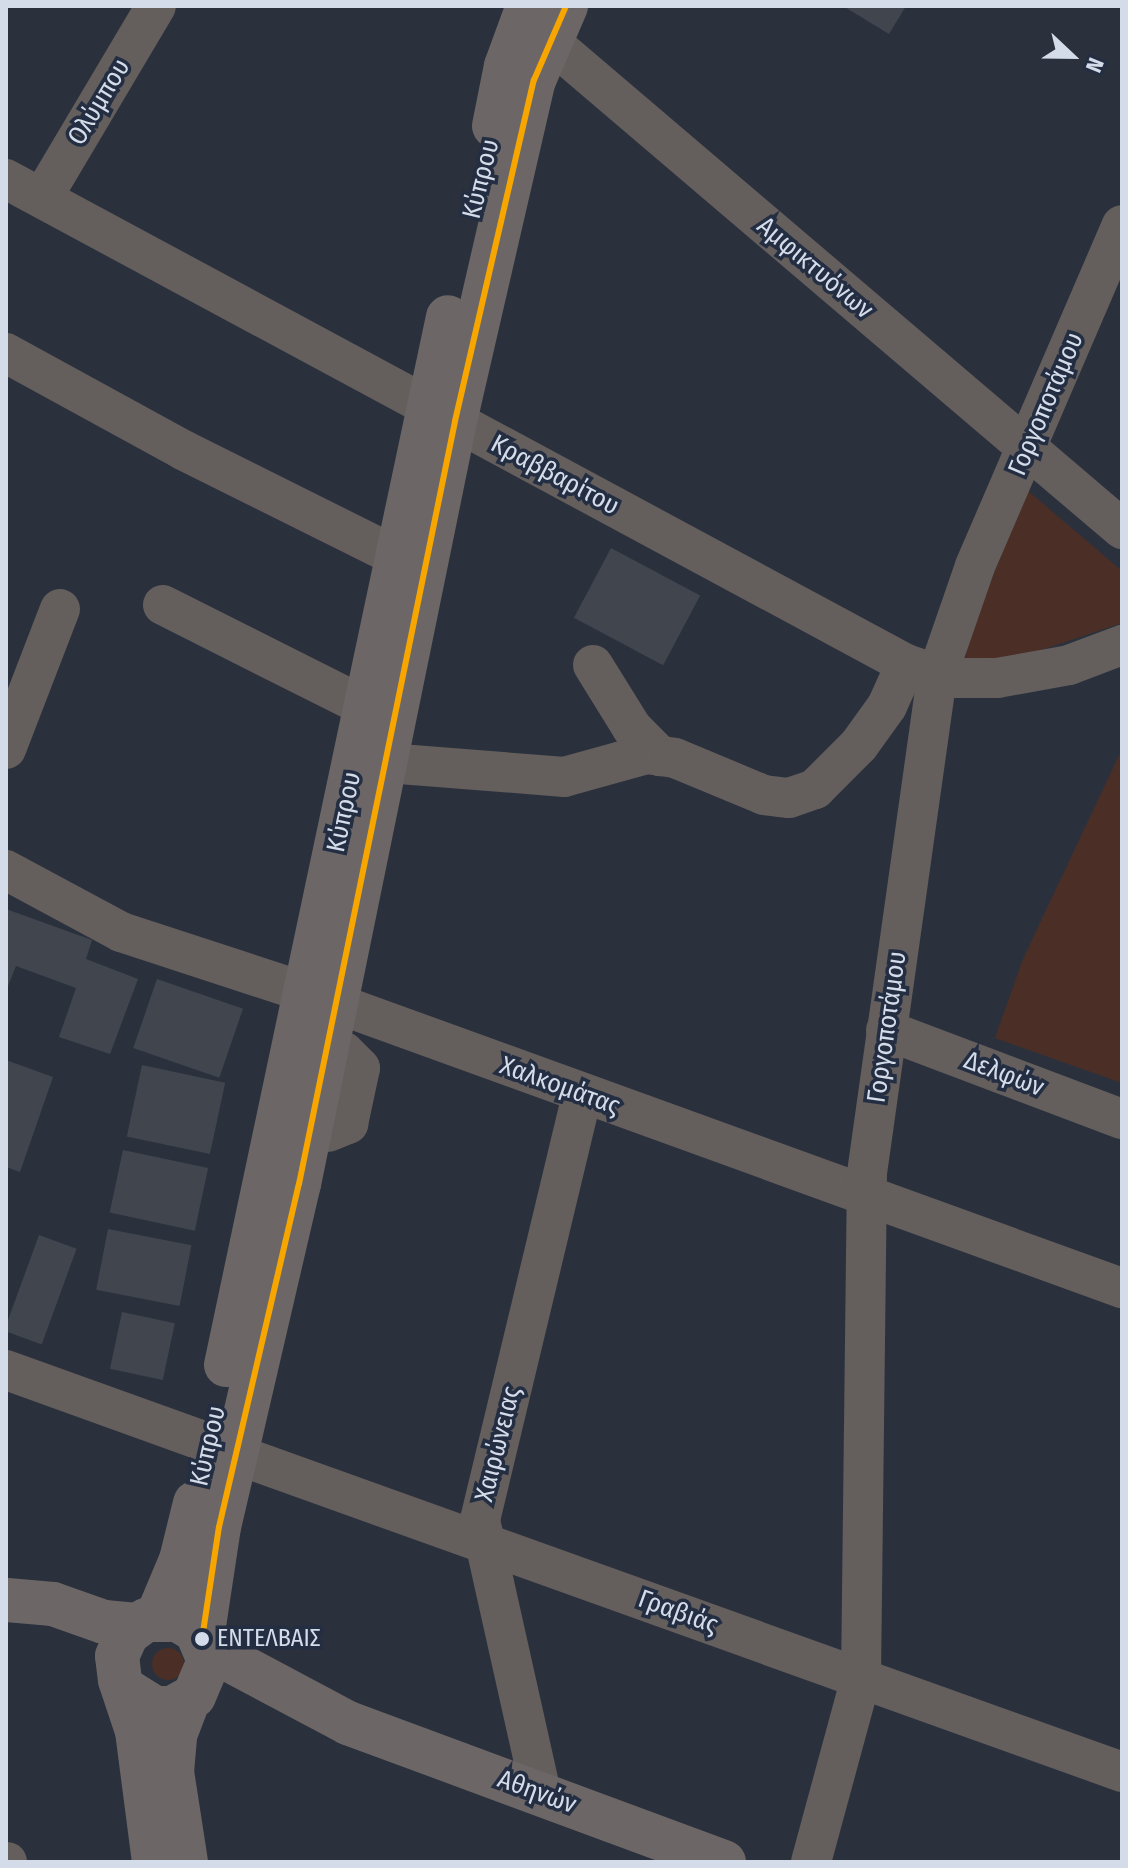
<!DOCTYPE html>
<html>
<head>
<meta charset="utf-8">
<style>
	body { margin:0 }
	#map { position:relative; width:1128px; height:1868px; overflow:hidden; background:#2b313c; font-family:"Fira Sans Condensed",sans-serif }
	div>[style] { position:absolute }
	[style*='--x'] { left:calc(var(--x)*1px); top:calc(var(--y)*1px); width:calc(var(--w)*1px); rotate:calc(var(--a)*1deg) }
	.green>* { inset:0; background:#4b2f26 }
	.round { border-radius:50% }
	.building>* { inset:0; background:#40454e; transform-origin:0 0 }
	.minor>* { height:40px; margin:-20px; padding:0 20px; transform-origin:20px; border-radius:20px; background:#645e5d }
	.major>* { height:44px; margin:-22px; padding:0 22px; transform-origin:22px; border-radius:22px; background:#6c6766 }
	.bus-1>* { height:6px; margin:-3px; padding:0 3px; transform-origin:3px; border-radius:3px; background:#f7a600 }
	.dots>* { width:22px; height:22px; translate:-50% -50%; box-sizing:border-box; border:4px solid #242e43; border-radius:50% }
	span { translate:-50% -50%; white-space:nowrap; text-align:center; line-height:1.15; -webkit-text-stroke:7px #242e43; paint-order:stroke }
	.bus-label { font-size:24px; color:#d4dce9 }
	.left { translate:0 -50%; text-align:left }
	.street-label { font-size:26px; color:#d4dce9 }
	.frame { position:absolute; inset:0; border:8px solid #d4dce9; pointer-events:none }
	.north { position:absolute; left:1032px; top:16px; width:80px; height:80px; -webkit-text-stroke:6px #242e43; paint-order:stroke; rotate:112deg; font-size:22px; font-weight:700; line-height:32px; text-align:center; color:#d4dce9 }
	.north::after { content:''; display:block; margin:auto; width:28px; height:36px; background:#d4dce9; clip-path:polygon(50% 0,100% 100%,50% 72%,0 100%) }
</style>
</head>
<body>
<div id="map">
	<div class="green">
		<div style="clip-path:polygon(1027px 490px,1122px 571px,1122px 623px,1035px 652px,965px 663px,968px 639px)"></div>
		<div style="clip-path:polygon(1122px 749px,1122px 1083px,995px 1038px,1023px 959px)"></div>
		<div class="round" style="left:152px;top:1648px;width:32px;height:32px"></div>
	</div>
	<div class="building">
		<div style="clip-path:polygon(843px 6px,906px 6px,889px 34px)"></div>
		<div style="left:611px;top:548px;width:101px;height:79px;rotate:28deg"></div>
		<div style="clip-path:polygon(6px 909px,92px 940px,86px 959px,138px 979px,110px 1054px,59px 1037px,76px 988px,16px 966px,6px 991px)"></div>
		<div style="left:157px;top:979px;width:91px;height:73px;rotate:19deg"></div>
		<div style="clip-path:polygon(6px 1060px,53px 1077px,20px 1172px,6px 1167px)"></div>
		<div style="left:142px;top:1065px;width:85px;height:73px;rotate:12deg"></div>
		<div style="left:123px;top:1150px;width:87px;height:64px;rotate:12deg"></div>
		<div style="left:108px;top:1229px;width:85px;height:62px;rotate:11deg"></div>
		<div style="left:39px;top:1235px;width:40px;height:102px;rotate:20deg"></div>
		<div style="left:122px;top:1312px;width:54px;height:58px;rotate:12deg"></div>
	</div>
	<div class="minor">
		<div style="--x:527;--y:22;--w:782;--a:40.43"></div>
		<div style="--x:6;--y:179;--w:1022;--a:28.32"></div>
		<div style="--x:906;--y:664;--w:45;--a:18"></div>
		<div style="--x:949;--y:678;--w:48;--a:0"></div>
		<div style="--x:997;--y:678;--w:73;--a:-10.2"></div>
		<div style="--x:1069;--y:665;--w:57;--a:-20.7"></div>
		<div style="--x:42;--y:198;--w:223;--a:-59.3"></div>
		<div style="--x:6;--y:353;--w:202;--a:28.7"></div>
		<div style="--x:183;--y:450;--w:238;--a:26.5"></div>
		<div style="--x:163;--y:605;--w:227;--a:26.7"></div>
		<div style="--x:593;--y:665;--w:74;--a:58.2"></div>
		<div style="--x:632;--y:728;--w:40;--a:45"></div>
		<div style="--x:6;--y:749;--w:150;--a:-68.9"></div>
		<div style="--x:387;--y:763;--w:178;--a:4.5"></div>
		<div style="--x:564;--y:777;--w:86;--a:-15.5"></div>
		<div style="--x:647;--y:754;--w:28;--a:8"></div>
		<div style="--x:675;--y:758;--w:96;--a:22.6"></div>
		<div style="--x:764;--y:795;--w:25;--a:7"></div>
		<div style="--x:789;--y:798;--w:28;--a:-19"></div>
		<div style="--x:815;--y:789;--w:62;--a:-45"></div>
		<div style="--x:859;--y:745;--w:48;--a:-54.3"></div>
		<div style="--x:887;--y:706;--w:46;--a:-65.7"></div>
		<div style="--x:6;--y:870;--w:131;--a:28.3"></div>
		<div style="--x:121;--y:932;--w:194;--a:18.1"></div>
		<div style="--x:305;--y:992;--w:869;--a:19.92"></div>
		<div style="--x:886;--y:1030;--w:252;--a:20.7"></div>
		<div style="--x:328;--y:1132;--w:22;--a:-22"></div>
		<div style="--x:348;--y:1124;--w:57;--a:-77.9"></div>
		<div style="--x:360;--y:1068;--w:23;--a:-135"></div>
		<div style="--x:6;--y:1370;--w:216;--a:19.8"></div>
		<div style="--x:235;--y:1454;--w:942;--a:19.72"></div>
		<div style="--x:541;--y:1793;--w:280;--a:-102.6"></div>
		<div style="--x:480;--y:1520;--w:437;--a:-76.5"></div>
		<div style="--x:6;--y:1862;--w:1;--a:0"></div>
		<div style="--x:811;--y:1862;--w:191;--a:-74.8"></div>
		<div style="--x:861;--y:1678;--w:505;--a:-89.32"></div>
		<div style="--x:867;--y:1173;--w:502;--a:-81.98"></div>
		<div style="--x:937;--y:676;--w:116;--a:-70.9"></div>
		<div style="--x:975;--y:566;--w:371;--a:-66.7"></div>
	</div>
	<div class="major">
		<div style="--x:494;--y:126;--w:61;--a:-78.7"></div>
		<div style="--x:506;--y:66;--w:64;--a:-69.9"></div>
		<div style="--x:226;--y:1365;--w:1071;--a:-78.04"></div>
		<div style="--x:7;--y:1600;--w:46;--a:5"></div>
		<div style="--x:53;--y:1604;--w:54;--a:19.4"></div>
		<div style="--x:104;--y:1622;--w:33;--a:5"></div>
		<div style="--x:157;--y:1617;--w:62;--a:-67.2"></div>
		<div style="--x:181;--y:1560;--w:59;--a:-76.2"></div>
		<div style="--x:202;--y:1639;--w:113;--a:-81.4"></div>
		<div style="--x:219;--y:1527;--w:352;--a:-76.9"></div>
		<div style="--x:299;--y:1184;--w:779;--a:-78.44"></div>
		<div style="--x:455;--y:421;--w:350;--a:-77"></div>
		<div style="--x:534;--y:80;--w:81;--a:-66.6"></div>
		<div style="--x:207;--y:1648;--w:160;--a:28"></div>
		<div style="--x:348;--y:1723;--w:401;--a:20.3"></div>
		<div style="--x:126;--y:1690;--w:34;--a:32"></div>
		<div style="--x:155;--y:1708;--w:17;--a:0"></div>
		<div style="--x:172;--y:1708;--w:25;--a:-29"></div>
		<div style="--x:194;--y:1696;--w:38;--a:-67"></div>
		<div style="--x:209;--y:1661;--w:33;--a:-113"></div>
		<div style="--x:196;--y:1631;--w:21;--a:-149"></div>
		<div style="--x:178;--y:1620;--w:32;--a:180"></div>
		<div style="--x:146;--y:1620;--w:24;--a:144"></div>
		<div style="--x:127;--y:1634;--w:24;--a:114"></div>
		<div style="--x:117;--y:1656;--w:24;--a:83"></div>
		<div style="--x:120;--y:1680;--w:54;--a:71.6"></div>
		<div style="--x:137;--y:1731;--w:132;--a:82.6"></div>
		<div style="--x:186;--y:1862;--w:91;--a:-98.8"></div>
		<div style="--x:172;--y:1772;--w:37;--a:-85"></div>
		<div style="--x:175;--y:1735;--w:36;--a:-69"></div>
	</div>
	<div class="bus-1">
		<div style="--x:202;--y:1639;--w:113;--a:-81.4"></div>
		<div style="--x:219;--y:1527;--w:352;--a:-76.9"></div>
		<div style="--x:299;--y:1184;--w:779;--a:-78.44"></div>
		<div style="--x:455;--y:421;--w:350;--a:-77"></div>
		<div style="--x:534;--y:80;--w:81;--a:-66.6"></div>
	</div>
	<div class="dots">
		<div style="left:202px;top:1639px;background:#d4dce9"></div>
	</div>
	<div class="bus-label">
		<span class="left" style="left:217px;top:1639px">ΕΝΤΕΛΒΑΙΣ</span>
	</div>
	<div class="street-label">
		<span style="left:99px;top:102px;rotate:-59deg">Ολύμπου</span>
		<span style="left:481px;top:179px;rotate:-76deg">Κύπρου</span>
		<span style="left:815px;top:268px;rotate:40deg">Αμφικτυόνων</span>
		<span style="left:1046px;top:404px;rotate:-67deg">Γοργοποτάμου</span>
		<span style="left:555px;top:475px;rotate:28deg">Κραββαρίτου</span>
		<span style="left:344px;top:812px;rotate:-78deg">Κύπρου</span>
		<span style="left:887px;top:1027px;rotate:-82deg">Γοργοποτάμου</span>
		<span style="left:1004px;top:1074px;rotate:21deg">Δελφών</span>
		<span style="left:560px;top:1086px;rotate:20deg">Χαλκομάτας</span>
		<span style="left:498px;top:1444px;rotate:-76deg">Χαιρώνειας</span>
		<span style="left:208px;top:1446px;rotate:-77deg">Κύπρου</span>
		<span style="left:678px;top:1612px;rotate:20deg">Γραβιάς</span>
		<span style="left:537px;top:1792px;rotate:20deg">Αθηνών</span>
	</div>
	<div class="frame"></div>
	<div class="north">N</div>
</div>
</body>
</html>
